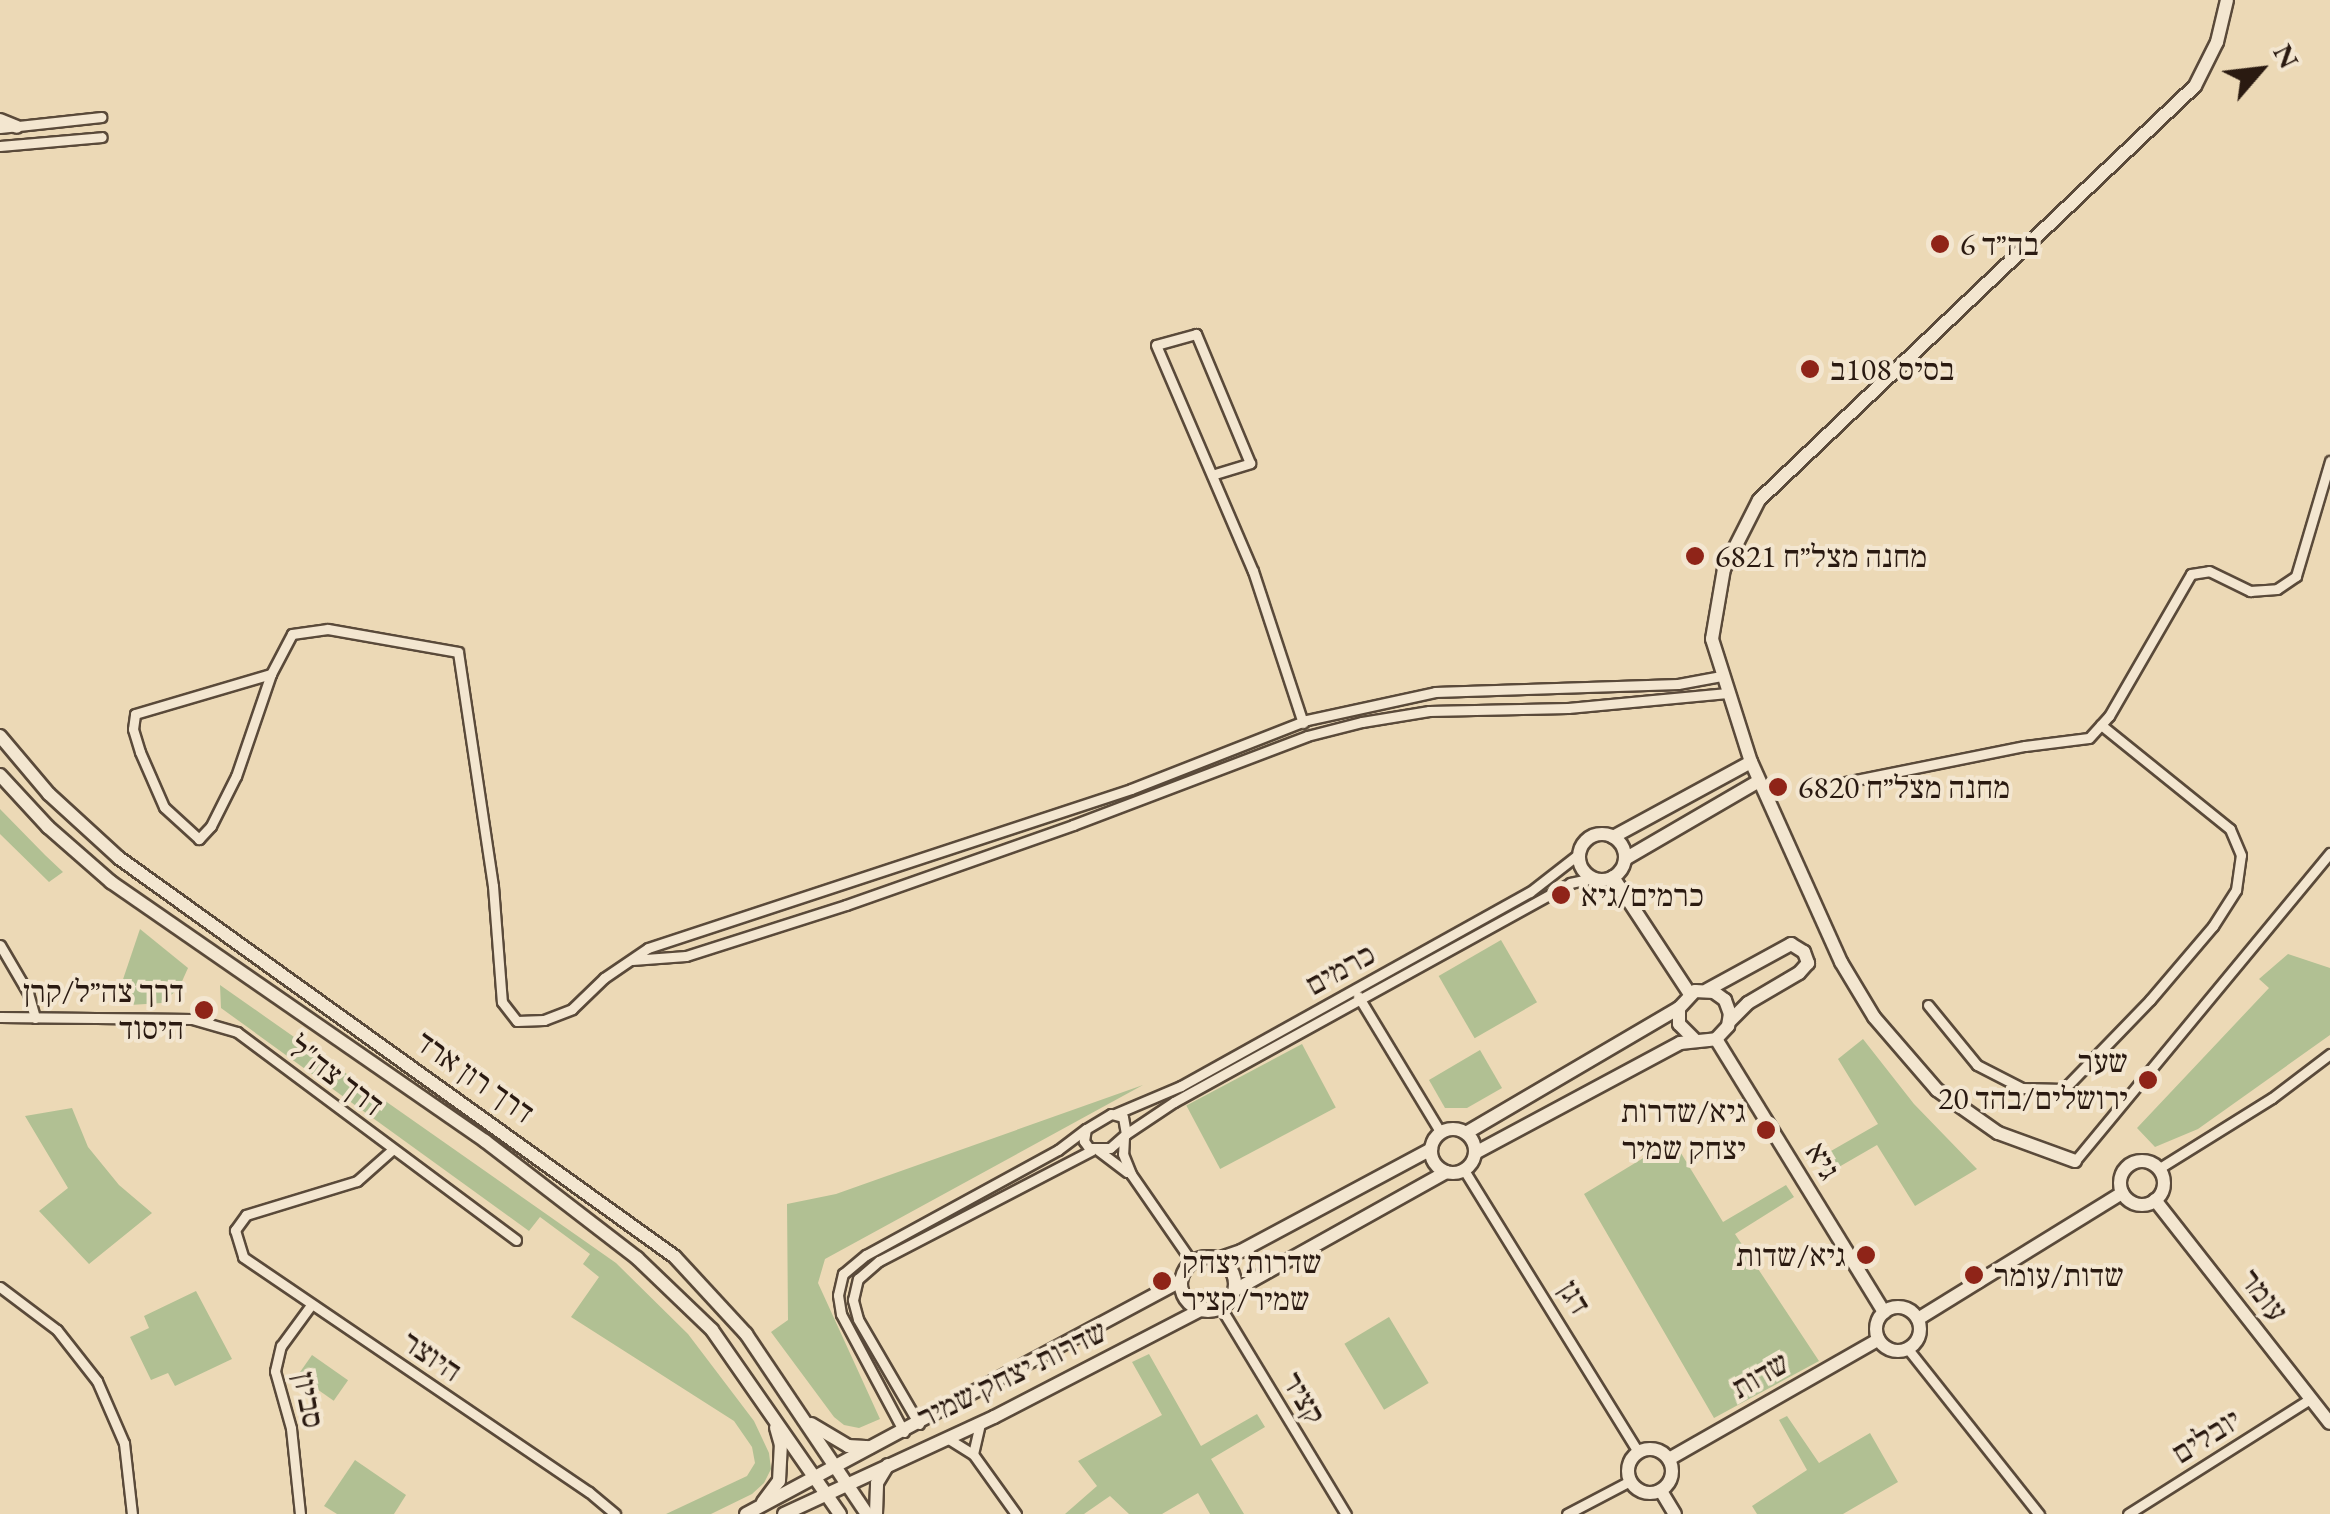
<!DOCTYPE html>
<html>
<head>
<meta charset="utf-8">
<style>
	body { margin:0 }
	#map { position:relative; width:2330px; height:1514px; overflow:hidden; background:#ecd9b6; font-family:"EB Garamond","Frank Ruhl Libre",serif }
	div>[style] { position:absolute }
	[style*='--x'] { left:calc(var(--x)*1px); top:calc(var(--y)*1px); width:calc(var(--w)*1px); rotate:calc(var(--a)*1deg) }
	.green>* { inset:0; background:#b1c093; transform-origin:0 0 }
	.roads { filter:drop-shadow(2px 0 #5a4a3a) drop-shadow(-2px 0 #5a4a3a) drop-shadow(0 2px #5a4a3a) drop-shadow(0 -2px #5a4a3a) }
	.street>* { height:9px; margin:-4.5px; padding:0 4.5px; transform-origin:4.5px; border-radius:4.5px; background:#f3e6d0 }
	.secondary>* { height:12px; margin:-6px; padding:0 6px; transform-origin:6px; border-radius:6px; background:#f3e6d0 }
	.secondary>.ring { margin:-6px; padding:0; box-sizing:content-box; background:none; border:12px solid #f3e6d0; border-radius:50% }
	.dots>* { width:28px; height:28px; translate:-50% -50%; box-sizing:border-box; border:5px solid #f3e6d0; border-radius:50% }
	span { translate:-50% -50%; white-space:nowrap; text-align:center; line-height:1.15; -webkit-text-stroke:8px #f3e6d0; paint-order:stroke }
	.poi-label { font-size:32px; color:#2a1a11 }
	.left { translate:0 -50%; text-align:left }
	.right { translate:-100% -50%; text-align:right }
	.street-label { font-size:32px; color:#2a1a11 }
	.north { position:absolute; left:2210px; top:20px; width:100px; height:100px; -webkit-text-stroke:8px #f3e6d0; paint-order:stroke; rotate:62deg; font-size:28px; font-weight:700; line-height:40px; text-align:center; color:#2a1a11 }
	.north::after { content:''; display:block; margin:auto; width:35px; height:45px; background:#2a1a11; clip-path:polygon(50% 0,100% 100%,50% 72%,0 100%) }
</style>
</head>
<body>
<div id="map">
	<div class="green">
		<div style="clip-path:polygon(0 809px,45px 855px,63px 872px,49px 882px,0 834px)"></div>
		<div style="clip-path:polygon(140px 929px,188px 968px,179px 988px,162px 1003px,114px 1006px)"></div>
		<div style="left:1501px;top:940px;width:72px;height:72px;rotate:60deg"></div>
		<div style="clip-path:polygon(2288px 954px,2330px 968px,2330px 1035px,2198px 1129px,2155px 1147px,2137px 1128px,2269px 988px,2259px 979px)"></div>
		<div style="clip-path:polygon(220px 985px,616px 1263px,688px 1334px,754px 1421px,769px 1453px,771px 1469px,764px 1483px,752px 1494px,711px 1514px,666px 1514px,747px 1476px,755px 1463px,752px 1447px,734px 1421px,571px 1317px,599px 1277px,583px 1264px,590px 1254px,540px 1217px,529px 1231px,221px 1008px)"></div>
		<div style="clip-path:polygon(1863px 1039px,1914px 1104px,1977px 1169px,1915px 1206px,1877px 1145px,1825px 1175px,1817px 1159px,1878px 1124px,1838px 1059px)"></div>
		<div style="left:1302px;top:1044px;width:72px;height:131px;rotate:62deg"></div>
		<div style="clip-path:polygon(1480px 1050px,1502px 1088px,1467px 1108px,1445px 1108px,1429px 1080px)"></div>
		<div style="clip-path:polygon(1143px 1085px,825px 1259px,818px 1283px,880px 1419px,859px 1428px,844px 1425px,834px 1417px,771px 1332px,788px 1320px,787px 1204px,836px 1194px)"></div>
		<div style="clip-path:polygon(72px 1108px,88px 1147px,119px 1185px,152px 1213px,89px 1264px,39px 1211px,68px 1188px,25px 1116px)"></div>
		<div style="clip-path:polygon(1673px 1140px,1723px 1222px,1786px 1185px,1794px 1197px,1735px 1234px,1819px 1361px,1714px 1418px,1584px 1194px)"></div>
		<div style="clip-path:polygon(196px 1291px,232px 1359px,175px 1386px,168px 1373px,151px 1380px,130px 1337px,149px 1328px,144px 1316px)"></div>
		<div style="left:1389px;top:1317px;width:77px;height:52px;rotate:59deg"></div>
		<div style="clip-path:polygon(1149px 1354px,1201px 1446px,1257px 1414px,1265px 1427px,1211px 1459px,1244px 1514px,1210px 1514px,1198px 1493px,1162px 1514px,1129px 1514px,1110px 1496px,1084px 1514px,1065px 1514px,1097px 1486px,1078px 1461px,1162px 1415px,1132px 1362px)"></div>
		<div style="left:312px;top:1355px;width:44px;height:25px;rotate:35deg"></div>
		<div style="clip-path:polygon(1787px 1416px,1819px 1463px,1870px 1433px,1898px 1482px,1843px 1514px,1757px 1514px,1752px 1506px,1807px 1470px,1779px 1420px)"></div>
		<div style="clip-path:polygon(355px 1460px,406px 1495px,394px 1514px,337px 1514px,324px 1506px)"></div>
	</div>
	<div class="roads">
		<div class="street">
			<div style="--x:0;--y:128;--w:102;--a:-6.2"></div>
			<div style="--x:0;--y:146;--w:102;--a:-5"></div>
			<div style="--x:1215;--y:474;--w:37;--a:-17"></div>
			<div style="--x:1250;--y:463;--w:140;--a:-112.7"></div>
			<div style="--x:1196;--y:334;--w:41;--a:164.6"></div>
			<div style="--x:1156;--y:345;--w:246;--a:66.8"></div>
			<div style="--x:1253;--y:571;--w:160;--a:71.8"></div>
			<div style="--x:271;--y:674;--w:108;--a:108.9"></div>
			<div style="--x:236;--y:776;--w:56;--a:116.6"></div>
			<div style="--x:211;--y:826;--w:18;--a:133"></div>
			<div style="--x:199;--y:839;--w:47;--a:-137.6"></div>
			<div style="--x:164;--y:807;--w:60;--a:-113.6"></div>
			<div style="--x:140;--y:752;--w:24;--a:-107"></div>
			<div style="--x:133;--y:729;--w:15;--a:-82"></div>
			<div style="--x:135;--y:714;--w:142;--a:-16.4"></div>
			<div style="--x:271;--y:674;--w:45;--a:-62.3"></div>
			<div style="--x:292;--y:634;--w:36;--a:-8"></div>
			<div style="--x:328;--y:629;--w:132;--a:10"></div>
			<div style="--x:458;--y:652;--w:237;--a:81.5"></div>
			<div style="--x:493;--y:886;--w:116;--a:85.6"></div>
			<div style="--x:502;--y:1002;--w:24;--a:52"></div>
			<div style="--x:517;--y:1021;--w:27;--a:-2"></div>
			<div style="--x:544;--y:1020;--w:30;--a:-21"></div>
			<div style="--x:572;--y:1009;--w:45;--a:-44.1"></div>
			<div style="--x:604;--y:978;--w:53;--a:-34.3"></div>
			<div style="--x:648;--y:948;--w:508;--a:-18.22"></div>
			<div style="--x:1131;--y:789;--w:189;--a:-21.4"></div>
			<div style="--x:1307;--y:720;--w:131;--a:-12.3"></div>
			<div style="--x:1435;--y:692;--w:243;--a:-1.9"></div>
			<div style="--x:1678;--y:684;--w:44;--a:-10.5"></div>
			<div style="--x:1821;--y:787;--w:208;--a:-11.4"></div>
			<div style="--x:2025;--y:746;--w:64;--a:-7.1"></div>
			<div style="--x:2089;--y:738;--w:30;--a:-48"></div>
			<div style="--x:2109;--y:716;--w:164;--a:-60"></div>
			<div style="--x:2191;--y:574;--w:18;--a:-9"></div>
			<div style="--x:2209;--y:571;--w:46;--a:26"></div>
			<div style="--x:2250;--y:591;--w:27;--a:-4"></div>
			<div style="--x:2277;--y:589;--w:23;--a:-34"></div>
			<div style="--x:2296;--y:576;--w:120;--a:-73.5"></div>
			<div style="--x:0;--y:945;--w:56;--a:59.7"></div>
			<div style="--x:28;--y:993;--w:26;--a:74"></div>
			<div style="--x:632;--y:960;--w:54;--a:-4.2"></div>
			<div style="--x:686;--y:956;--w:168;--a:-17.7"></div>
			<div style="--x:846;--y:905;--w:241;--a:-19.4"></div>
			<div style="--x:1073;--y:825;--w:250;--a:-20.8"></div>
			<div style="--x:1307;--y:736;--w:57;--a:-14.3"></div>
			<div style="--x:1362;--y:722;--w:68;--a:-9.3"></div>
			<div style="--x:1429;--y:711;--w:139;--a:-1.2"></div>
			<div style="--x:1568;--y:708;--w:160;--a:-5.4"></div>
			<div style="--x:1358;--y:996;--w:160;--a:58.8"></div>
			<div style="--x:1928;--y:1005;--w:77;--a:50.8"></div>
			<div style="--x:1977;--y:1065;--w:51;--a:27.1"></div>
			<div style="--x:2022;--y:1088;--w:42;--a:1.4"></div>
			<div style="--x:2064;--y:1089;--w:124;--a:-46"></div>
			<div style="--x:2150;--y:1000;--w:97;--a:-49.6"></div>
			<div style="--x:2213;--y:926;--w:43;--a:-57.4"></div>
			<div style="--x:2236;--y:890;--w:35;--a:-82"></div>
			<div style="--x:2241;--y:855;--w:28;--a:-113"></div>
			<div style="--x:2230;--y:829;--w:166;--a:-141.1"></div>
			<div style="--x:0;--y:1017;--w:192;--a:0.6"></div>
			<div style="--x:192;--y:1019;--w:47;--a:16.1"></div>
			<div style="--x:237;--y:1032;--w:348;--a:36.7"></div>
			<div style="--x:1111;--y:1114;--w:12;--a:14"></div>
			<div style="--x:1123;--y:1117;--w:17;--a:80"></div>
			<div style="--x:1126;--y:1134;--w:21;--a:139"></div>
			<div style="--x:1110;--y:1148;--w:21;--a:180"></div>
			<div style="--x:1089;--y:1148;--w:9;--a:-126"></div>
			<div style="--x:1084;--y:1141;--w:12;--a:-81"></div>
			<div style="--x:1086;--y:1129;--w:29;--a:-31"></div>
			<div style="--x:1115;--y:1114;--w:72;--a:-23"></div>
			<div style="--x:1181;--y:1086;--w:399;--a:-29.1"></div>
			<div style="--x:1530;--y:892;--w:63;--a:-38"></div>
			<div style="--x:1126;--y:1134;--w:58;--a:-33.7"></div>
			<div style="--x:1174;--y:1102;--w:453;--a:-28.9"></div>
			<div style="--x:1570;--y:883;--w:24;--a:-12"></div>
			<div style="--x:1124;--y:1137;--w:17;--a:93"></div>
			<div style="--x:1123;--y:1154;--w:22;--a:68"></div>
			<div style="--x:1131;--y:1174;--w:107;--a:55.3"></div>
			<div style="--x:392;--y:1150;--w:47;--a:138.5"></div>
			<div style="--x:357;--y:1181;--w:116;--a:163"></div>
			<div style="--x:246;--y:1215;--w:19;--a:126"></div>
			<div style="--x:235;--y:1230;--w:28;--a:73"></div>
			<div style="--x:243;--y:1257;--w:418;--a:34.2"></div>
			<div style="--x:589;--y:1492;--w:34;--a:40"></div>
			<div style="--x:1099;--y:1151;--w:35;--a:37"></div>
			<div style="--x:2075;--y:1161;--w:400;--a:-50.4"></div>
			<div style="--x:2158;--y:1169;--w:134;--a:-31.9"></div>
			<div style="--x:2272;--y:1098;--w:73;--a:-37.2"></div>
			<div style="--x:1464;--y:1170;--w:331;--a:58.3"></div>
			<div style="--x:0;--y:1287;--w:71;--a:37"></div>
			<div style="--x:57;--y:1330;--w:65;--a:51.9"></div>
			<div style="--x:97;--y:1381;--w:68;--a:66.5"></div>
			<div style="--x:124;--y:1443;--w:71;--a:83.6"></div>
			<div style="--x:1221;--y:1308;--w:241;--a:58.8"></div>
			<div style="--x:1908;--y:1349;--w:211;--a:51.6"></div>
			<div style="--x:919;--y:1424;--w:121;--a:-120.2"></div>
			<div style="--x:858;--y:1319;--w:20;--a:-105"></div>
			<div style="--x:853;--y:1300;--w:22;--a:-77"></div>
			<div style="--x:858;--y:1279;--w:28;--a:-41"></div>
			<div style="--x:879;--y:1261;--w:240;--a:-27.5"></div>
			<div style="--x:904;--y:1432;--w:134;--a:-118.1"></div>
			<div style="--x:841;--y:1314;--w:19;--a:-99"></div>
			<div style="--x:838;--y:1295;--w:22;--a:-77"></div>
			<div style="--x:843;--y:1274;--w:30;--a:-40"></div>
			<div style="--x:866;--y:1255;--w:219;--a:-28.7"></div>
			<div style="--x:1058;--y:1150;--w:35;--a:-37"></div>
			<div style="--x:947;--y:1438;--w:31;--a:32"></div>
			<div style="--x:973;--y:1454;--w:74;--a:54.4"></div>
			<div style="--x:973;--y:1454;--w:32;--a:-77"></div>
			<div style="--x:300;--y:1514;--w:86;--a:-96"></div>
			<div style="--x:291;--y:1428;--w:59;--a:-105.7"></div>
			<div style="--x:275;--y:1371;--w:26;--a:-77"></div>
			<div style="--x:281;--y:1346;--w:51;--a:-53.8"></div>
			<div style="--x:1567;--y:1514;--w:71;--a:-27.6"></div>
			<div style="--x:2128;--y:1514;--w:215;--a:-32.3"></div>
		</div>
		<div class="secondary">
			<div style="--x:0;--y:120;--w:18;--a:22"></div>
			<div style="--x:0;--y:736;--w:76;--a:49.8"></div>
			<div style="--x:49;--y:794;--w:95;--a:42.4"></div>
			<div style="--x:119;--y:858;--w:684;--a:35.66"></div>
			<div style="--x:675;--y:1257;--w:105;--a:47.3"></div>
			<div style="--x:746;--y:1334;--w:217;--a:56.1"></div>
			<div style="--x:0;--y:775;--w:71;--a:47.3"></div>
			<div style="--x:48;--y:827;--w:84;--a:41.1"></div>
			<div style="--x:111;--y:882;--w:455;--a:34.7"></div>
			<div style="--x:485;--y:1141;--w:192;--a:37.6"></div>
			<div style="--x:637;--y:1258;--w:104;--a:43.8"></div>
			<div style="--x:712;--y:1330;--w:224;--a:55.2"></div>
			<div class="ring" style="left:1579px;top:834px;width:34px;height:34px"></div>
			<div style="--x:1613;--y:837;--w:157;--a:-28.5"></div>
			<div style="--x:1625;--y:859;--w:155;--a:-30.2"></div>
			<div style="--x:1613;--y:877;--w:140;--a:56.7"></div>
			<div style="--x:1707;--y:990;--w:96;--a:-28.7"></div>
			<div style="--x:1791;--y:944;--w:15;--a:32"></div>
			<div style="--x:1804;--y:952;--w:12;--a:70"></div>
			<div style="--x:1808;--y:963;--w:13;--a:132"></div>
			<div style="--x:1799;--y:973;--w:59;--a:149.5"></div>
			<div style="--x:1748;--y:1003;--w:25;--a:135"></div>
			<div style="--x:1716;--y:1039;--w:321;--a:58.4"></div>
			<div class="ring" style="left:1431px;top:1129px;width:32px;height:32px"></div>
			<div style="--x:1466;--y:1133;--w:247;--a:-30.4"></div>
			<div style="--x:1475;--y:1153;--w:233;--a:-28.2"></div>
			<div style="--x:1680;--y:1043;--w:36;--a:-6"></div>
			<div style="--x:1716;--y:1039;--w:18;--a:-47"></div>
			<div style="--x:1728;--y:1026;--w:12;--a:-81"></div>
			<div style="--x:1730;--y:1014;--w:15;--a:-110"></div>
			<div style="--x:1725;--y:1000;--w:14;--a:-144"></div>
			<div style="--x:1714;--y:992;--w:19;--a:-177"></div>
			<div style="--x:1695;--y:991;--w:23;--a:133"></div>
			<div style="--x:1679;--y:1008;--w:16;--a:90"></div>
			<div style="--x:1679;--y:1024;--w:23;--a:45"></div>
			<div style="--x:2075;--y:1161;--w:82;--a:-160"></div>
			<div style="--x:1998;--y:1133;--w:75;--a:-144.8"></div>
			<div style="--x:1937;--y:1090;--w:96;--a:-130.8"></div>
			<div style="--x:1874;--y:1017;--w:64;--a:-121"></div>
			<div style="--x:1841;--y:962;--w:219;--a:-114.2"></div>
			<div style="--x:1751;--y:762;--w:129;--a:-107.6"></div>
			<div style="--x:1712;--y:639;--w:71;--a:-80.3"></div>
			<div style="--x:1724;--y:569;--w:77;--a:-63.1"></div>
			<div style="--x:1759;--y:500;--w:601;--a:-43.52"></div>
			<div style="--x:2195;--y:86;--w:49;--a:-63.4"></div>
			<div style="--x:2217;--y:42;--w:43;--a:-76.6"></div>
			<div class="ring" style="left:2120px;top:1161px;width:32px;height:32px"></div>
			<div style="--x:2155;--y:1200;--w:283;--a:51.9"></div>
			<div class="ring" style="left:1181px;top:1257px;width:42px;height:42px"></div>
			<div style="--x:1218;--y:1259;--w:24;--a:-19"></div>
			<div style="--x:1241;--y:1251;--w:216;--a:-28.2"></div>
			<div style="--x:1235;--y:1290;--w:242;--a:-29.2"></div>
			<div class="ring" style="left:1876px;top:1307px;width:32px;height:32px"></div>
			<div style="--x:1918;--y:1319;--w:240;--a:-31.7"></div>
			<div style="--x:811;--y:1424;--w:43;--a:30.7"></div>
			<div style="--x:848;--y:1446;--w:22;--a:3"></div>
			<div class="ring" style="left:1628px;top:1449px;width:32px;height:32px"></div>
			<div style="--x:1669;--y:1459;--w:241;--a:-29.7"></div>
			<div style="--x:1661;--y:1491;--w:27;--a:59"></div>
			<div style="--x:763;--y:1502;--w:26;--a:-53"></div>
			<div style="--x:779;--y:1481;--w:36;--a:-87"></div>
			<div style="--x:781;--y:1445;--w:18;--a:-106"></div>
			<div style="--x:746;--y:1514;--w:493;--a:-28.2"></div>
			<div style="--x:784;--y:1514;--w:231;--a:-24.8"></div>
			<div style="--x:994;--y:1417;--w:232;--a:-27.4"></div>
			<div style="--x:876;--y:1514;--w:31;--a:-88"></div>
			<div style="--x:877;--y:1483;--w:21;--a:-59"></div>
		</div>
	</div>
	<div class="dots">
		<div style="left:1940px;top:244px;background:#8f2418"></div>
		<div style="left:1810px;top:369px;background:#8f2418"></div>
		<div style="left:1695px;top:556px;background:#8f2418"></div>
		<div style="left:1778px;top:787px;background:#8f2418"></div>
		<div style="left:1561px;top:895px;background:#8f2418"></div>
		<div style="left:204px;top:1010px;background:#8f2418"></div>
		<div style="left:2148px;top:1080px;background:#8f2418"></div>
		<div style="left:1766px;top:1130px;background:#8f2418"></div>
		<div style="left:1866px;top:1255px;background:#8f2418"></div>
		<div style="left:1974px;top:1275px;background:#8f2418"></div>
		<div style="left:1162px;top:1281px;background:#8f2418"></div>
	</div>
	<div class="poi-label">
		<span class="left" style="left:1960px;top:244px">בה״ד 6</span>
		<span class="left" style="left:1830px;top:369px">בסיס 108ב</span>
		<span class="left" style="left:1715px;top:556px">מחנה מצל״ח 6821</span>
		<span class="left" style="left:1798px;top:787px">מחנה מצל״ח 6820</span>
		<span class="left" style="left:1581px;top:895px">כרמים/גיא</span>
		<span class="right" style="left:184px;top:1010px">דרך צה״ל/קרן<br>היסוד</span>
		<span class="right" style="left:2128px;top:1080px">שער<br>ירושלים/בהד 20</span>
		<span class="right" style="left:1746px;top:1130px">גיא/שדרות<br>יצחק שמיר</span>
		<span class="right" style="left:1846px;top:1255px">גיא/שדות</span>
		<span class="left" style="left:1182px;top:1281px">שדרות יצחק<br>שמיר/קציר</span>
		<span class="left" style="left:1994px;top:1275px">שדות/עומר</span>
	</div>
	<div class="street-label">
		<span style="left:1340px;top:969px;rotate:-29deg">כרמים</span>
		<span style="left:336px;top:1076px;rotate:37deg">דרך צה"ל</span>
		<span style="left:475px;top:1077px;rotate:35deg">דרך רון ארד</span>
		<span style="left:1823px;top:1161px;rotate:59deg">גיא</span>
		<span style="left:2264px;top:1295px;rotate:52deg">עומר</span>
		<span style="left:1575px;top:1297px;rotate:58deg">דגן</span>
		<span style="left:432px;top:1356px;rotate:34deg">היוצר</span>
		<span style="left:1012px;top:1374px;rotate:-26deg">שדרות יצחק שמיר</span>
		<span style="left:1760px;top:1375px;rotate:-30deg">שדות</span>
		<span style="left:1304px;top:1398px;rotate:59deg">קציר</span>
		<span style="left:309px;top:1400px;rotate:79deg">סביון</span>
		<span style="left:2206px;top:1436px;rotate:-32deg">יובלים</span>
	</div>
	<div class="north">N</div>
</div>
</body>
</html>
